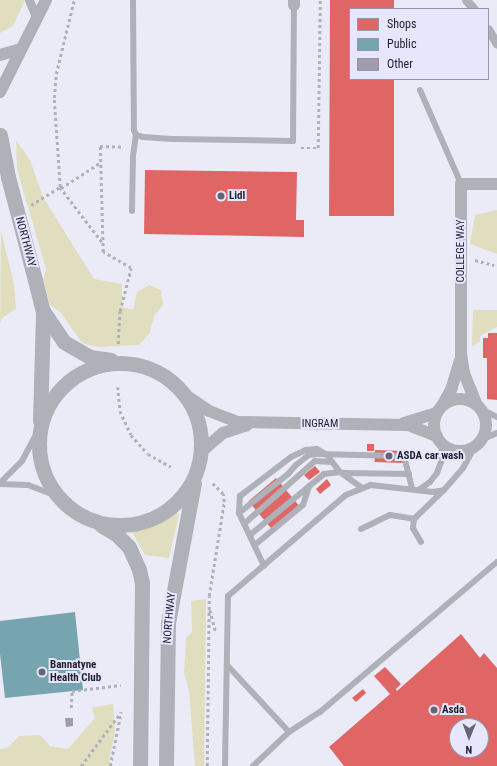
<!DOCTYPE html>
<html>
<head>
<meta charset="utf-8">
<style>
	body { margin:0 }
	#map { position:relative; width:497px; height:766px; overflow:hidden; background:#ebebf8; font-family:"Roboto Condensed",sans-serif }
	div>[style] { position:absolute }
	[style*='--x'] { left:calc(var(--x)*1px); top:calc(var(--y)*1px); width:calc(var(--w)*1px); rotate:calc(var(--a)*1deg) }
	.green>* { inset:0; background:#e0debf }
	.shops>* { inset:0; background:#e06666; transform-origin:0 0 }
	.public>* { inset:0; background:#76a5af }
	.building>* { inset:0; background:#a19bac }
	.path>* { height:2.5px; margin-top:-1.25px; transform-origin:0; background:repeating-linear-gradient(90deg,#afb0b8 0 3px,transparent 0 6px) }
	.service>* { height:6px; margin:-3px; padding:0 3px; transform-origin:3px; border-radius:3px; background:#aeb1b8 }
	.pedestrian>* { height:9px; margin:-4.5px; padding:0 4.5px; transform-origin:4.5px; border-radius:4.5px; background:#aeb1b8 }
	.minor>* { height:12px; margin:-6px; padding:0 6px; transform-origin:6px; border-radius:6px; background:#aeb1b8 }
	.minor>.ring { margin:-6px; padding:0; box-sizing:content-box; background:none; border:12px solid #aeb1b8; border-radius:50% }
	.tertiary>* { height:15px; margin:-7.5px; padding:0 7.5px; transform-origin:7.5px; border-radius:7.5px; background:#aeb1b8 }
	.tertiary>.ring { margin:-7.5px; padding:0; box-sizing:content-box; background:none; border:15px solid #aeb1b8; border-radius:50% }
	.tertiary-bridge>* { height:15px; margin:-7.5px; padding:0 7.5px; transform-origin:7.5px; border-radius:7.5px; background:#aeb1b8 }
	.dots>* { width:11px; height:11px; translate:-50% -50%; box-sizing:border-box; border:2px solid #e6e6fd; border-radius:50% }
	span { translate:-50% -50%; white-space:nowrap; text-align:center; line-height:1.15; -webkit-text-stroke:4px #e6e6fd; paint-order:stroke }
	.poi-label { font-size:11px; color:#1e1e2c; font-weight:700 }
	.left { translate:0 -50%; text-align:left }
	.street-label { font-size:11px; color:#1e1e2c }
	.legend { position:absolute; left:349px; top:8px; width:140px; height:72px; box-sizing:border-box; background:#e6e6fd; border:1px solid #9696a9; margin:0; padding:5px 7px; list-style:none; font-size:12px; color:#1e1e2c }
	.legend li { display:flex; align-items:center; gap:8px; height:20px }
	.legend b { width:20px; border:1px solid #9696a9 }
	.north { position:absolute; left:449px; top:718px; width:40px; height:40px; box-sizing:border-box; background:#e6e6fd; border:1px solid #9696a9; border-radius:50%; rotate:181deg; font-size:11px; font-weight:700; line-height:16px; text-align:center; color:#1e1e2c }
	.north::after { content:''; display:block; margin:auto; width:14px; height:18px; background:#666673; clip-path:polygon(50% 0,100% 100%,50% 72%,0 100%) }
</style>
</head>
<body>
<div id="map">
	<div class="green">
		<div style="clip-path:polygon(0 0,25px 0,13px 26px,0 33px)"></div>
		<div style="clip-path:polygon(16px 140px,30px 160px,43px 197px,94px 279px,122px 284px,122px 307px,133px 310px,137px 292px,149px 285px,161px 290px,163px 305px,154px 316px,150px 333px,139px 345px,97px 347px,82px 343px,60px 312px,50px 305px,43px 280px,46px 269px,17px 169px)"></div>
		<div style="clip-path:polygon(497px 210px,497px 254px,470px 244px,475px 215px)"></div>
		<div style="clip-path:polygon(1px 231px,14px 283px,16px 309px,2px 318px,0 323px)"></div>
		<div style="clip-path:polygon(473px 310px,497px 310px,497px 327px,480px 336px,480px 341px,472px 347px)"></div>
		<div style="clip-path:polygon(176px 512px,179px 514px,169px 558px,145px 555px,132px 532px,157px 524px)"></div>
		<div style="clip-path:polygon(206px 599px,204px 766px,195px 766px,189px 691px,184px 673px,186px 638px,192px 632px,191px 601px)"></div>
		<div style="clip-path:polygon(113px 704px,115px 731px,109px 761px,112px 766px,0 766px,0 749px,8px 748px,19px 736px,40px 735px,50px 746px,68px 749px,95px 718px,92px 707px)"></div>
	</div>
	<div class="shops">
		<div style="clip-path:polygon(330px 0,394px 0,394px 9px,350px 9px,350px 79px,394px 79px,394px 216px,329px 216px)"></div>
		<div style="clip-path:polygon(145px 170px,297px 172px,296px 220px,304px 220px,304px 237px,144px 234px)"></div>
		<div style="clip-path:polygon(488px 333px,497px 333px,497px 400px,487px 399px,487px 358px,483px 358px,483px 338px,488px 338px)"></div>
		<div style="left:367px;top:444px;width:7px;height:7px"></div>
		<div style="left:375px;top:450px;width:28px;height:12px;rotate:2deg"></div>
		<div style="clip-path:polygon(315px 466px,320px 472px,309px 480px,304px 475px)"></div>
		<div style="left:276px;top:478px;width:39px;height:36px;rotate:50deg"></div>
		<div style="clip-path:polygon(327px 479px,331px 485px,320px 494px,316px 489px)"></div>
		<div style="clip-path:polygon(evenodd,461px 634px,480px 658px,484px 653px,497px 668px,497px 766px,344px 766px,329px 747px,390px 694px,374px 676px,385px 667px,401px 684px,396px 689px,397px 691px,461px 634px,457px 726px,481px 726px,481px 750px,457px 750px,457px 726px)"></div>
		<div style="clip-path:polygon(363px 689px,366px 693px,356px 702px,352px 698px)"></div>
	</div>
	<div class="public">
		<div style="clip-path:polygon(75px 612px,83px 690px,5px 698px,0 654px,0 621px)"></div>
	</div>
	<div class="building">
		<div style="clip-path:polygon(65px 718px,73px 718px,73px 726px,66px 727px)"></div>
	</div>
	<div class="path">
		<div style="--x:301;--y:148;--w:17;--a:0"></div>
		<div style="--x:318;--y:148;--w:148;--a:-89.2"></div>
		<div style="--x:60;--y:187;--w:69;--a:52.6"></div>
		<div style="--x:61;--y:188;--w:46;--a:-32.7"></div>
		<div style="--x:31;--y:205;--w:34;--a:-32"></div>
		<div style="--x:60;--y:187;--w:89;--a:-93.9"></div>
		<div style="--x:54;--y:98;--w:24;--a:-85"></div>
		<div style="--x:56;--y:74;--w:76;--a:-76.3"></div>
		<div style="--x:475;--y:260;--w:20;--a:15"></div>
		<div style="--x:118;--y:344;--w:33;--a:-87"></div>
		<div style="--x:120;--y:311;--w:44;--a:-75.7"></div>
		<div style="--x:131;--y:268;--w:32;--a:-150"></div>
		<div style="--x:103;--y:252;--w:106;--a:-91.6"></div>
		<div style="--x:100;--y:146;--w:24;--a:2"></div>
		<div style="--x:118;--y:387;--w:24;--a:85"></div>
		<div style="--x:120;--y:411;--w:26;--a:65"></div>
		<div style="--x:131;--y:435;--w:25;--a:48"></div>
		<div style="--x:148;--y:454;--w:26;--a:29"></div>
		<div style="--x:210;--y:610;--w:23;--a:75"></div>
		<div style="--x:71;--y:708;--w:17;--a:-87"></div>
		<div style="--x:72;--y:691;--w:49;--a:-7"></div>
		<div style="--x:81;--y:766;--w:67;--a:-53.5"></div>
		<div style="--x:110;--y:766;--w:55;--a:-78.5"></div>
		<div style="--x:207;--y:766;--w:170;--a:-89.3"></div>
		<div style="--x:209;--y:596;--w:95;--a:-80.9"></div>
		<div style="--x:224;--y:502;--w:8;--a:-97"></div>
		<div style="--x:223;--y:494;--w:16;--a:-135"></div>
	</div>
	<div class="service">
		<div style="--x:133;--y:0;--w:130;--a:89.6"></div>
		<div style="--x:134;--y:130;--w:5;--a:68"></div>
		<div style="--x:136;--y:135;--w:7;--a:16"></div>
		<div style="--x:143;--y:137;--w:29;--a:4"></div>
		<div style="--x:172;--y:139;--w:121;--a:0.9"></div>
		<div style="--x:293;--y:141;--w:136;--a:-89.6"></div>
		<div style="--x:420;--y:90;--w:103;--a:66.4"></div>
		<div style="--x:132;--y:211;--w:55;--a:-89"></div>
		<div style="--x:133;--y:156;--w:21;--a:-82"></div>
		<div style="--x:481;--y:409;--w:18;--a:27"></div>
		<div style="--x:481;--y:440;--w:17;--a:-24"></div>
		<div style="--x:343;--y:473;--w:66;--a:0.9"></div>
		<div style="--x:0;--y:483;--w:31;--a:-45"></div>
		<div style="--x:22;--y:461;--w:36;--a:-62"></div>
		<div style="--x:0;--y:484;--w:28;--a:2"></div>
		<div style="--x:28;--y:485;--w:30;--a:21"></div>
		<div style="--x:420;--y:489;--w:12;--a:-35"></div>
		<div style="--x:430;--y:482;--w:11;--a:-52"></div>
		<div style="--x:437;--y:473;--w:12;--a:-70"></div>
		<div style="--x:441;--y:462;--w:19;--a:-87"></div>
		<div style="--x:239;--y:513;--w:63;--a:-38.5"></div>
		<div style="--x:288;--y:474;--w:12;--a:-48"></div>
		<div style="--x:296;--y:465;--w:16;--a:-38"></div>
		<div style="--x:309;--y:455;--w:8;--a:-7"></div>
		<div style="--x:317;--y:454;--w:85;--a:1.3"></div>
		<div style="--x:402;--y:456;--w:5;--a:53"></div>
		<div style="--x:405;--y:460;--w:29;--a:76"></div>
		<div style="--x:244;--y:524;--w:95;--a:-41.6"></div>
		<div style="--x:315;--y:461;--w:17;--a:3"></div>
		<div style="--x:361;--y:529;--w:32;--a:-26"></div>
		<div style="--x:390;--y:515;--w:24;--a:9"></div>
		<div style="--x:250;--y:535;--w:96;--a:-39.5"></div>
		<div style="--x:324;--y:474;--w:16;--a:-7"></div>
		<div style="--x:421;--y:542;--w:16;--a:-120"></div>
		<div style="--x:413;--y:528;--w:9;--a:-84"></div>
		<div style="--x:414;--y:519;--w:40;--a:-44"></div>
		<div style="--x:256;--y:544;--w:61;--a:-39.7"></div>
		<div style="--x:303;--y:505;--w:20;--a:-72"></div>
		<div style="--x:264;--y:566;--w:59;--a:-115.3"></div>
		<div style="--x:239;--y:513;--w:17;--a:-87"></div>
		<div style="--x:240;--y:496;--w:64;--a:-37.4"></div>
		<div style="--x:291;--y:457;--w:17;--a:-25"></div>
		<div style="--x:306;--y:450;--w:11;--a:-5"></div>
		<div style="--x:317;--y:449;--w:12;--a:31"></div>
		<div style="--x:327;--y:455;--w:21;--a:53"></div>
		<div style="--x:340;--y:472;--w:26;--a:36"></div>
		<div style="--x:227;--y:665;--w:91;--a:47.2"></div>
		<div style="--x:225;--y:766;--w:170;--a:-89"></div>
		<div style="--x:228;--y:596;--w:155;--a:-40.6"></div>
		<div style="--x:346;--y:495;--w:27;--a:-22"></div>
		<div style="--x:371;--y:485;--w:62;--a:6.4"></div>
		<div style="--x:433;--y:492;--w:11;--a:-10"></div>
		<div style="--x:444;--y:490;--w:29;--a:-49"></div>
		<div style="--x:463;--y:468;--w:25;--a:-61"></div>
		<div style="--x:253;--y:766;--w:50;--a:-43.4"></div>
		<div style="--x:289;--y:732;--w:37;--a:-33"></div>
		<div style="--x:320;--y:712;--w:232;--a:-40.3"></div>
	</div>
	<div class="pedestrian">
		<div style="--x:29;--y:0;--w:21;--a:67"></div>
		<div style="--x:466;--y:0;--w:12;--a:48"></div>
		<div style="--x:488;--y:29;--w:17;--a:59"></div>
	</div>
	<div class="minor">
		<div style="--x:294;--y:5;--w:5;--a:-90"></div>
		<div style="--x:0;--y:55;--w:22;--a:-16"></div>
		<div style="--x:0;--y:92;--w:103;--a:-63.4"></div>
		<div style="--x:184;--y:394;--w:30;--a:34"></div>
		<div style="--x:209;--y:411;--w:30;--a:21"></div>
		<div style="--x:237;--y:422;--w:171;--a:1"></div>
		<div style="--x:408;--y:425;--w:31;--a:21"></div>
		<div class="ring" style="left:434px;top:399px;width:40px;height:40px"></div>
		<div style="--x:476;--y:403;--w:32;--a:-112"></div>
		<div style="--x:464;--y:373;--w:18;--a:-99"></div>
		<div style="--x:461;--y:355;--w:171;--a:-90"></div>
		<div style="--x:461;--y:184;--w:36;--a:0"></div>
		<div style="--x:442;--y:406;--w:18;--a:-61"></div>
		<div style="--x:451;--y:390;--w:31;--a:-73"></div>
		<div style="--x:404;--y:423;--w:34;--a:-17"></div>
		<div style="--x:201;--y:452;--w:29;--a:-41"></div>
		<div style="--x:223;--y:433;--w:25;--a:-18"></div>
	</div>
	<div class="tertiary">
		<div style="--x:0;--y:135;--w:43;--a:79.2"></div>
		<div style="--x:35;--y:280;--w:32;--a:76"></div>
		<div style="--x:43;--y:311;--w:37;--a:56"></div>
		<div style="--x:64;--y:342;--w:30;--a:30"></div>
		<div style="--x:90;--y:357;--w:21;--a:8"></div>
		<div class="ring" style="left:39px;top:363px;width:147px;height:147px"></div>
		<div style="--x:40;--y:421;--w:110;--a:-88.4"></div>
		<div style="--x:101;--y:525;--w:17;--a:31"></div>
		<div style="--x:116;--y:534;--w:18;--a:45"></div>
		<div style="--x:129;--y:547;--w:24;--a:66"></div>
		<div style="--x:139;--y:569;--w:14;--a:78"></div>
		<div style="--x:142;--y:583;--w:183;--a:90.6"></div>
		<div style="--x:166;--y:766;--w:143;--a:-89.2"></div>
		<div style="--x:168;--y:623;--w:142;--a:-79.5"></div>
	</div>
	<div class="tertiary-bridge">
		<div style="--x:8;--y:177;--w:106;--a:75.3"></div>
	</div>
	<div class="dots">
		<div style="left:221px;top:196px;background:#666673"></div>
		<div style="left:389px;top:456px;background:#666673"></div>
		<div style="left:42px;top:672px;background:#666673"></div>
		<div style="left:434px;top:710px;background:#666673"></div>
	</div>
	<div class="poi-label">
		<span class="left" style="left:229px;top:196px">Lidl</span>
		<span class="left" style="left:397px;top:456px">ASDA car wash</span>
		<span class="left" style="left:50px;top:672px">Bannatyne<br>Health Club</span>
		<span class="left" style="left:442px;top:710px">Asda</span>
	</div>
	<div class="street-label">
		<span style="left:25px;top:242px;rotate:75deg">NORTHWAY</span>
		<span style="left:461px;top:251px;rotate:-90deg">COLLEGE WAY</span>
		<span style="left:320px;top:424px">INGRAM</span>
		<span style="left:170px;top:618px;rotate:-85deg">NORTHWAY</span>
	</div>
	<ul class="legend">
	<li><b style="height:11px;background:#e06666"></b>Shops</li>
	<li><b style="height:11px;background:#76a5af"></b>Public</li>
	<li><b style="height:11px;background:#a19bac"></b>Other</li>
	</ul>
	<div class="north">N</div>
</div>
</body>
</html>
